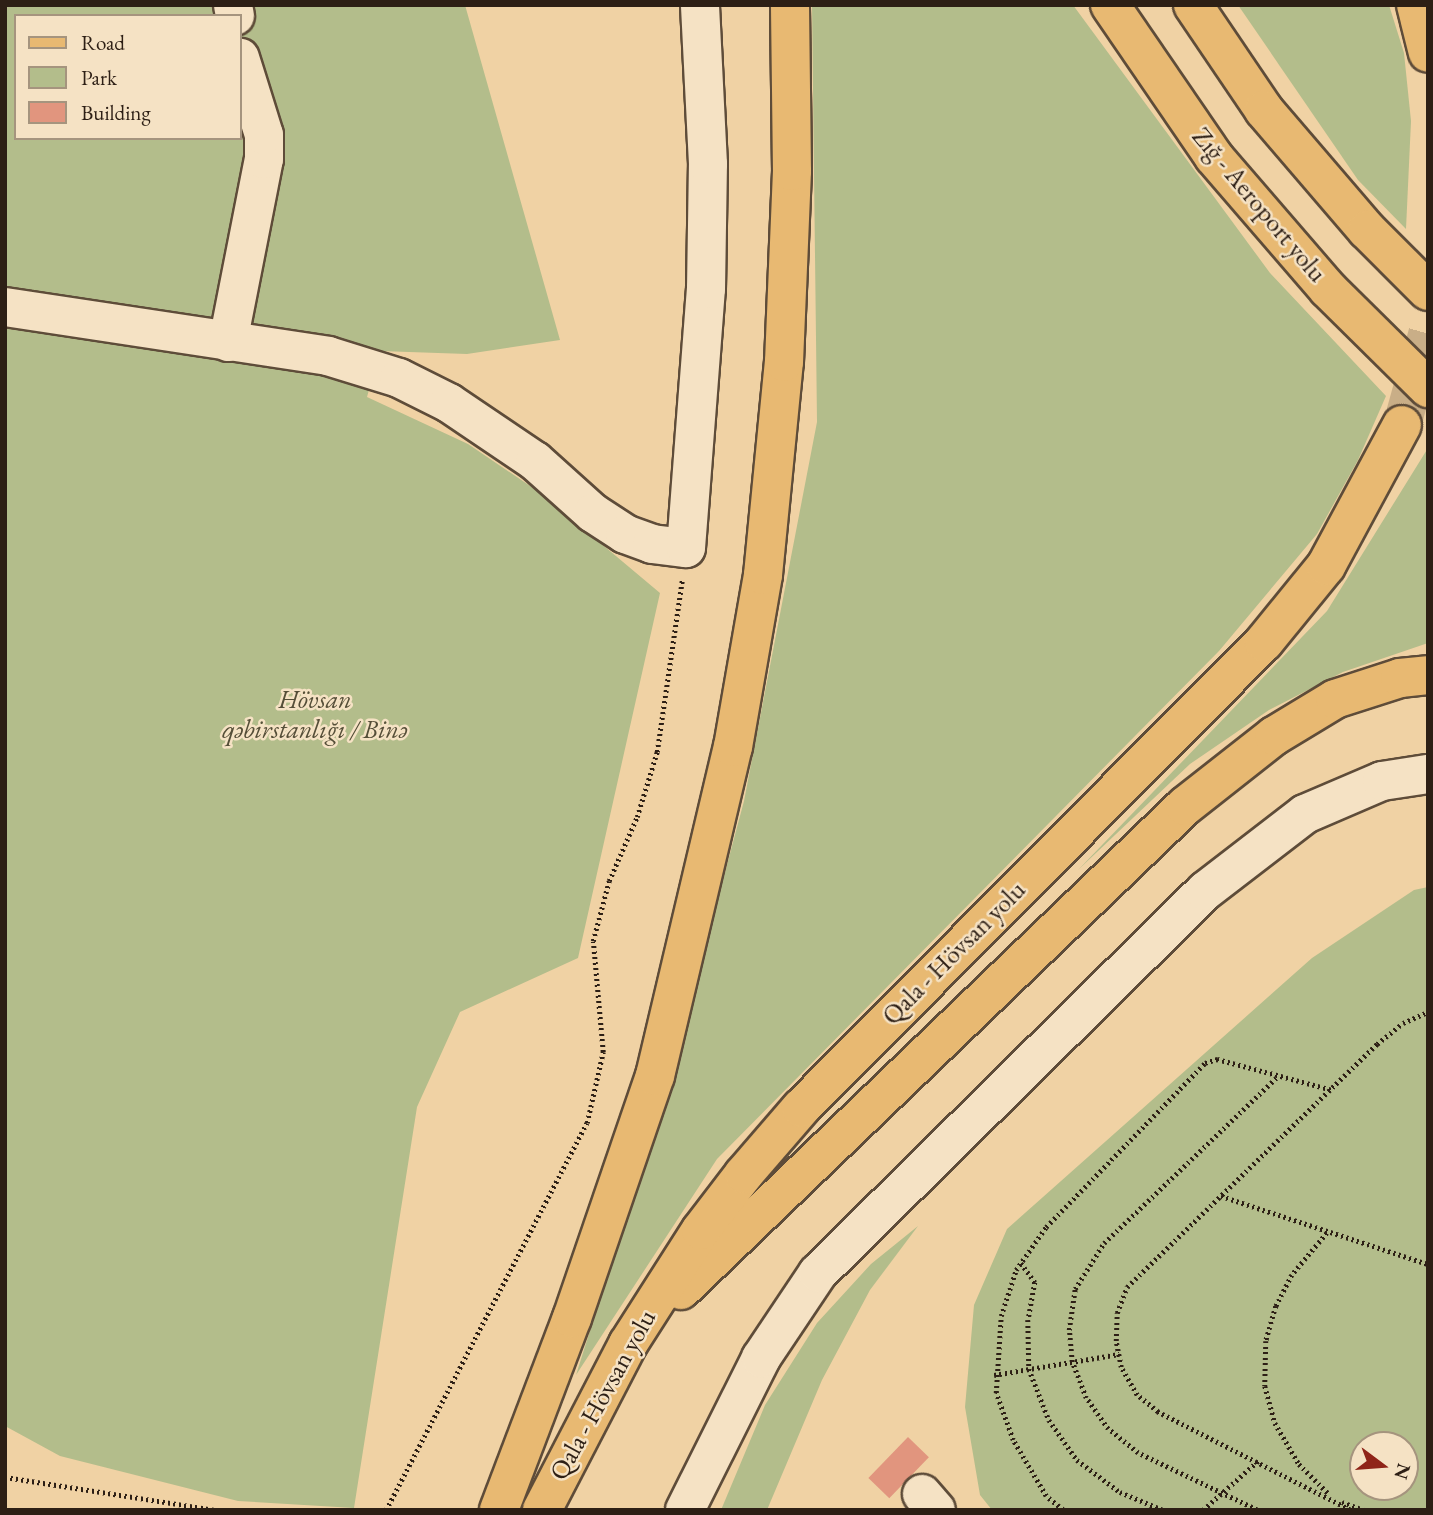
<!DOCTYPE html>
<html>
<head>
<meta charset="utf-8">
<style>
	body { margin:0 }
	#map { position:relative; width:1433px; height:1515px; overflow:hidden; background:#f0d2a4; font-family:"EB Garamond",serif }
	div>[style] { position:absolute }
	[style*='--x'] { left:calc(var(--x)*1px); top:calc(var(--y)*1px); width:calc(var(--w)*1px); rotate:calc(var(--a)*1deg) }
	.green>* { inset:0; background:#b3bd8b }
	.building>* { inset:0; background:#e1957e; transform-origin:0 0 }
	.major-tunnel>* { height:38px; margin-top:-19px; transform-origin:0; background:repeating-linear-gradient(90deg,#c9ae87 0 38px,transparent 0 57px) }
	.path>* { height:4.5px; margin-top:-2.25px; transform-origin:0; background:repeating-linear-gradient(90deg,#2d1f15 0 2px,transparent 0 5.5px) }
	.roads { filter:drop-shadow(2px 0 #5e4c39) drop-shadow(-2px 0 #5e4c39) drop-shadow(0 2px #5e4c39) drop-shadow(0 -2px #5e4c39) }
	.minor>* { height:38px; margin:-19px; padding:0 19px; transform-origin:19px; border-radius:19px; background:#f5e2c4 }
	.major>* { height:38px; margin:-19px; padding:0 19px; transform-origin:19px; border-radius:19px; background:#e8b972 }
	.highway>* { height:38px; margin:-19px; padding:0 19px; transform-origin:19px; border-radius:19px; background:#e8b972 }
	span { translate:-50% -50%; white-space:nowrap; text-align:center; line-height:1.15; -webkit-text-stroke:5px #f5e2c4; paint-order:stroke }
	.street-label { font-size:26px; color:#2d1f15 }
	.park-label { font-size:26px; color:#554e38; font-style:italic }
	.frame { position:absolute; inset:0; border:7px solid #2d1f15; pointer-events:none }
	.legend { position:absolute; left:14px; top:14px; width:228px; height:126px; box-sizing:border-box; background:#f5e2c4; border:2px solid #a5947e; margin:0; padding:9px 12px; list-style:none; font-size:21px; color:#2d1f15 }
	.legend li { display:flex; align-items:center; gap:14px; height:35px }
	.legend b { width:35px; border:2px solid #a5947e }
	.north { position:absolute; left:1349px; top:1431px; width:70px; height:70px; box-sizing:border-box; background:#f5e2c4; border:2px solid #a5947e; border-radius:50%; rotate:106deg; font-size:19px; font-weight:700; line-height:28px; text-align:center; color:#2d1f15 }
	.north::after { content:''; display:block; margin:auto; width:24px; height:32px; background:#8f2418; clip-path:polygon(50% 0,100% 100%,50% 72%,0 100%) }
</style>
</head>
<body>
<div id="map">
	<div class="green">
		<div style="clip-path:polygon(evenodd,5px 5px,465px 5px,560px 340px,467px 354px,380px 351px,367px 397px,468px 444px,542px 494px,660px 593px,578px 958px,460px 1012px,417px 1107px,354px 1508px,238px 1501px,60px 1456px,5px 1426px,5px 5px,16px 16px,240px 16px,240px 138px,16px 138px,16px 16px)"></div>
		<div style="clip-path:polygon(812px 5px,1073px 5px,1270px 273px,1386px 396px,1358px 460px,1317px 534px,1219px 651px,717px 1159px,576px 1375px,672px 1071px,744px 801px,817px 422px)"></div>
		<div style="clip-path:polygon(1238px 5px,1389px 5px,1404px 53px,1411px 121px,1406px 229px,1358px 180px)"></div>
		<div style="clip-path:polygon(1428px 448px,1428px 643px,1343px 672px,1269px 710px,1190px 764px,1078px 870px,1327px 611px)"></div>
		<div style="clip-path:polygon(evenodd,1428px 887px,1428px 1510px,992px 1510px,980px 1495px,965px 1407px,974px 1305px,1007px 1229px,1312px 958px,1414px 890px,1428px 887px,1405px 1445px,1405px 1487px,1363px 1487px,1363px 1445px,1405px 1445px)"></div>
		<div style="clip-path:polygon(918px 1226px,870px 1290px,822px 1380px,767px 1510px,721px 1510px,765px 1405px,817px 1323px,871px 1264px)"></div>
	</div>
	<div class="building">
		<div style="left:908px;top:1437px;width:29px;height:57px;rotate:44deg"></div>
	</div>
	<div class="major-tunnel">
		<div style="--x:1402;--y:425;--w:98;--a:-74.5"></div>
	</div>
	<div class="path">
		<div style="--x:1221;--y:1196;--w:218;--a:18.2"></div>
		<div style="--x:1327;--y:1233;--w:55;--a:129.8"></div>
		<div style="--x:1292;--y:1275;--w:35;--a:117"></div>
		<div style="--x:1276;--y:1306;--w:36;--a:106"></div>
		<div style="--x:1266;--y:1341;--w:45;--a:91.3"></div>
		<div style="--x:1265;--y:1386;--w:38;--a:75"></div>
		<div style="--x:1275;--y:1423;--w:48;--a:59.7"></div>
		<div style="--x:1299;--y:1464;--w:42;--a:45"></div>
		<div style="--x:1021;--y:1263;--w:24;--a:54"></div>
		<div style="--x:1035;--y:1282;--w:39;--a:100"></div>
		<div style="--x:1028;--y:1320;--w:49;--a:88.8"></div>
		<div style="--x:1029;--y:1369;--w:55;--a:68.6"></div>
		<div style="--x:1049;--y:1420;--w:49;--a:55"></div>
		<div style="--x:1077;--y:1460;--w:54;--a:36.7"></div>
		<div style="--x:1120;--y:1492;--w:47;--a:22.7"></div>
		<div style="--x:994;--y:1375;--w:127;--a:-9.5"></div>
		<div style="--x:5;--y:1477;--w:214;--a:8.9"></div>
		<div style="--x:1342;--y:1502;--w:23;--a:20"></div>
		<div style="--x:386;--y:1510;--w:436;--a:-62.6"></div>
		<div style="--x:587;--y:1123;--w:73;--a:-77.3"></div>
		<div style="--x:603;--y:1052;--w:111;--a:-95.1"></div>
		<div style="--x:593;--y:941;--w:62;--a:-75.1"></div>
		<div style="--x:609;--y:881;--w:70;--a:-66.4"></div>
		<div style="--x:637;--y:817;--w:68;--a:-72.9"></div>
		<div style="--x:657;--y:752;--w:174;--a:-81.7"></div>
		<div style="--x:1063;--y:1510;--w:22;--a:-141"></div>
		<div style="--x:1046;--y:1496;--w:65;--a:-120.5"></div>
		<div style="--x:1013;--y:1440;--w:50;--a:-109.9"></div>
		<div style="--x:996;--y:1393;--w:77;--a:-86.3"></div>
		<div style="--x:1001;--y:1316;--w:48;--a:-71.9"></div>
		<div style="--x:1016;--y:1270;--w:52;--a:-55.1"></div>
		<div style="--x:1046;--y:1227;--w:228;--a:-45.9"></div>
		<div style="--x:1205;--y:1063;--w:13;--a:-18"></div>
		<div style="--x:1217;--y:1059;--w:120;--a:15"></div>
		<div style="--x:1203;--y:1510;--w:74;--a:-41.7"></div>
		<div style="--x:1257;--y:1510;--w:132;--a:-154.4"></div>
		<div style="--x:1138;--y:1453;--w:38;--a:-141"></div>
		<div style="--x:1108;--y:1429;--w:38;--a:-125"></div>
		<div style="--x:1086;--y:1398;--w:39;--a:-111"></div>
		<div style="--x:1072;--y:1362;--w:32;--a:-95"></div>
		<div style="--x:1069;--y:1330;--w:41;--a:-81.7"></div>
		<div style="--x:1075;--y:1289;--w:54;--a:-57.8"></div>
		<div style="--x:1104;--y:1243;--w:241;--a:-43.8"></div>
		<div style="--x:1350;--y:1510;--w:216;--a:-153"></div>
		<div style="--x:1158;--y:1412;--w:27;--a:-141"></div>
		<div style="--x:1137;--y:1395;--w:32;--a:-120"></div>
		<div style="--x:1121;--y:1367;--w:26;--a:-101"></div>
		<div style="--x:1116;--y:1341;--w:28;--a:-88"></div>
		<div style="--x:1117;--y:1313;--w:28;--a:-69"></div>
		<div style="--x:1127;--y:1287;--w:349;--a:-44.2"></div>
		<div style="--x:1377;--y:1044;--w:33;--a:-39"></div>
		<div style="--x:1403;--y:1023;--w:27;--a:-24"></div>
	</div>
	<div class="roads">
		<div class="minor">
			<div style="--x:233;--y:5;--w:11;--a:80"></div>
			<div style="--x:5;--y:307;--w:327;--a:8.6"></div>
			<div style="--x:328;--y:356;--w:74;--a:17.2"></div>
			<div style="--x:399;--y:378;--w:56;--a:26.6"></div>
			<div style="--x:449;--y:403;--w:104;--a:34"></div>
			<div style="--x:535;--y:461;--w:78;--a:41.9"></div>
			<div style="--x:593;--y:513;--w:38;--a:33"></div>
			<div style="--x:625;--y:534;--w:29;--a:20"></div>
			<div style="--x:652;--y:544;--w:34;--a:7"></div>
			<div style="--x:686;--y:548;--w:260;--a:-85.6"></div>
			<div style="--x:706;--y:289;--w:125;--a:-89.1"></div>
			<div style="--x:708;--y:164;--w:159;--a:-92.9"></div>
			<div style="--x:228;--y:342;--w:187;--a:-78.9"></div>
			<div style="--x:264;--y:159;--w:24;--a:-90"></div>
			<div style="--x:264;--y:135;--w:81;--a:-107.3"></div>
			<div style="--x:922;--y:1494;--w:21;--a:49"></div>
			<div style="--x:685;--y:1510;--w:170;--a:-63.4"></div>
			<div style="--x:761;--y:1358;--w:102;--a:-56.2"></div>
			<div style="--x:818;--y:1273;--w:544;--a:-44.63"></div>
			<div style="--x:1205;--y:891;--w:126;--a:-37.6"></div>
			<div style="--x:1305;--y:814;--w:84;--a:-23.2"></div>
			<div style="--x:1382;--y:781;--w:47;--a:-8.7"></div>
		</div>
		<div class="major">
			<div style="--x:1416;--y:5;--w:49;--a:76"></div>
			<div style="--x:681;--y:1290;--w:699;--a:-43.84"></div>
			<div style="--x:1185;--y:806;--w:113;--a:-38.2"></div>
			<div style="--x:1274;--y:736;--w:71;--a:-31.2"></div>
			<div style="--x:1335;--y:699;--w:68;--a:-17.9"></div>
			<div style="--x:1400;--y:678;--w:28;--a:-6"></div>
			<div style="--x:499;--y:1510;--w:205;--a:-69.2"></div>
			<div style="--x:572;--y:1318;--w:256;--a:-71.1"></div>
			<div style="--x:655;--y:1076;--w:338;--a:-76.7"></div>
			<div style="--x:733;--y:747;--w:175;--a:-80.1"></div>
			<div style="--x:763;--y:575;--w:214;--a:-84.4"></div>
			<div style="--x:784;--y:362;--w:191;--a:-87.6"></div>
			<div style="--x:792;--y:171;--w:166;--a:-90.7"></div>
			<div style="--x:542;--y:1510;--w:187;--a:-62.6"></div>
			<div style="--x:628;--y:1344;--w:135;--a:-57.4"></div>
			<div style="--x:701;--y:1230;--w:71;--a:-52.5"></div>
			<div style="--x:744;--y:1174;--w:87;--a:-49.2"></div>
			<div style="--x:801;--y:1108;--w:657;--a:-45.19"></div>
			<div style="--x:1264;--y:642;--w:98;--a:-50.8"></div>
			<div style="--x:1326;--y:566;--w:160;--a:-61.7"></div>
		</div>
		<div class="highway">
			<div style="--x:1110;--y:5;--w:184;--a:55.6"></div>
			<div style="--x:1214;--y:157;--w:174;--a:49.2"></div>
			<div style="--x:1328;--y:289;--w:141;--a:44.7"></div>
			<div style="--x:1193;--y:5;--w:127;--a:55.9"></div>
			<div style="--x:1264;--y:110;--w:158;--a:49.4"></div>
			<div style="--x:1367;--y:230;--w:86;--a:45"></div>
		</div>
	</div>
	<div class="street-label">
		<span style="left:1259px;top:205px;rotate:50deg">Zığ - Aeroport yolu</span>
		<span style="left:954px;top:953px;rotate:-45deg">Qala - Hövsan yolu</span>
		<span style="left:603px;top:1395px;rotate:-61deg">Qala - Hövsan yolu</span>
	</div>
	<div class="park-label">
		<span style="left:315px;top:715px">Hövsan<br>qəbirstanlığı / Binə</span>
	</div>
	<div class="frame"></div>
	<ul class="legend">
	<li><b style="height:9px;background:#e8b972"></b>Road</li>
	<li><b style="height:19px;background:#b3bd8b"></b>Park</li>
	<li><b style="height:19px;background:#e1957e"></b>Building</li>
	</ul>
	<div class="north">N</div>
</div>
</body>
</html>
